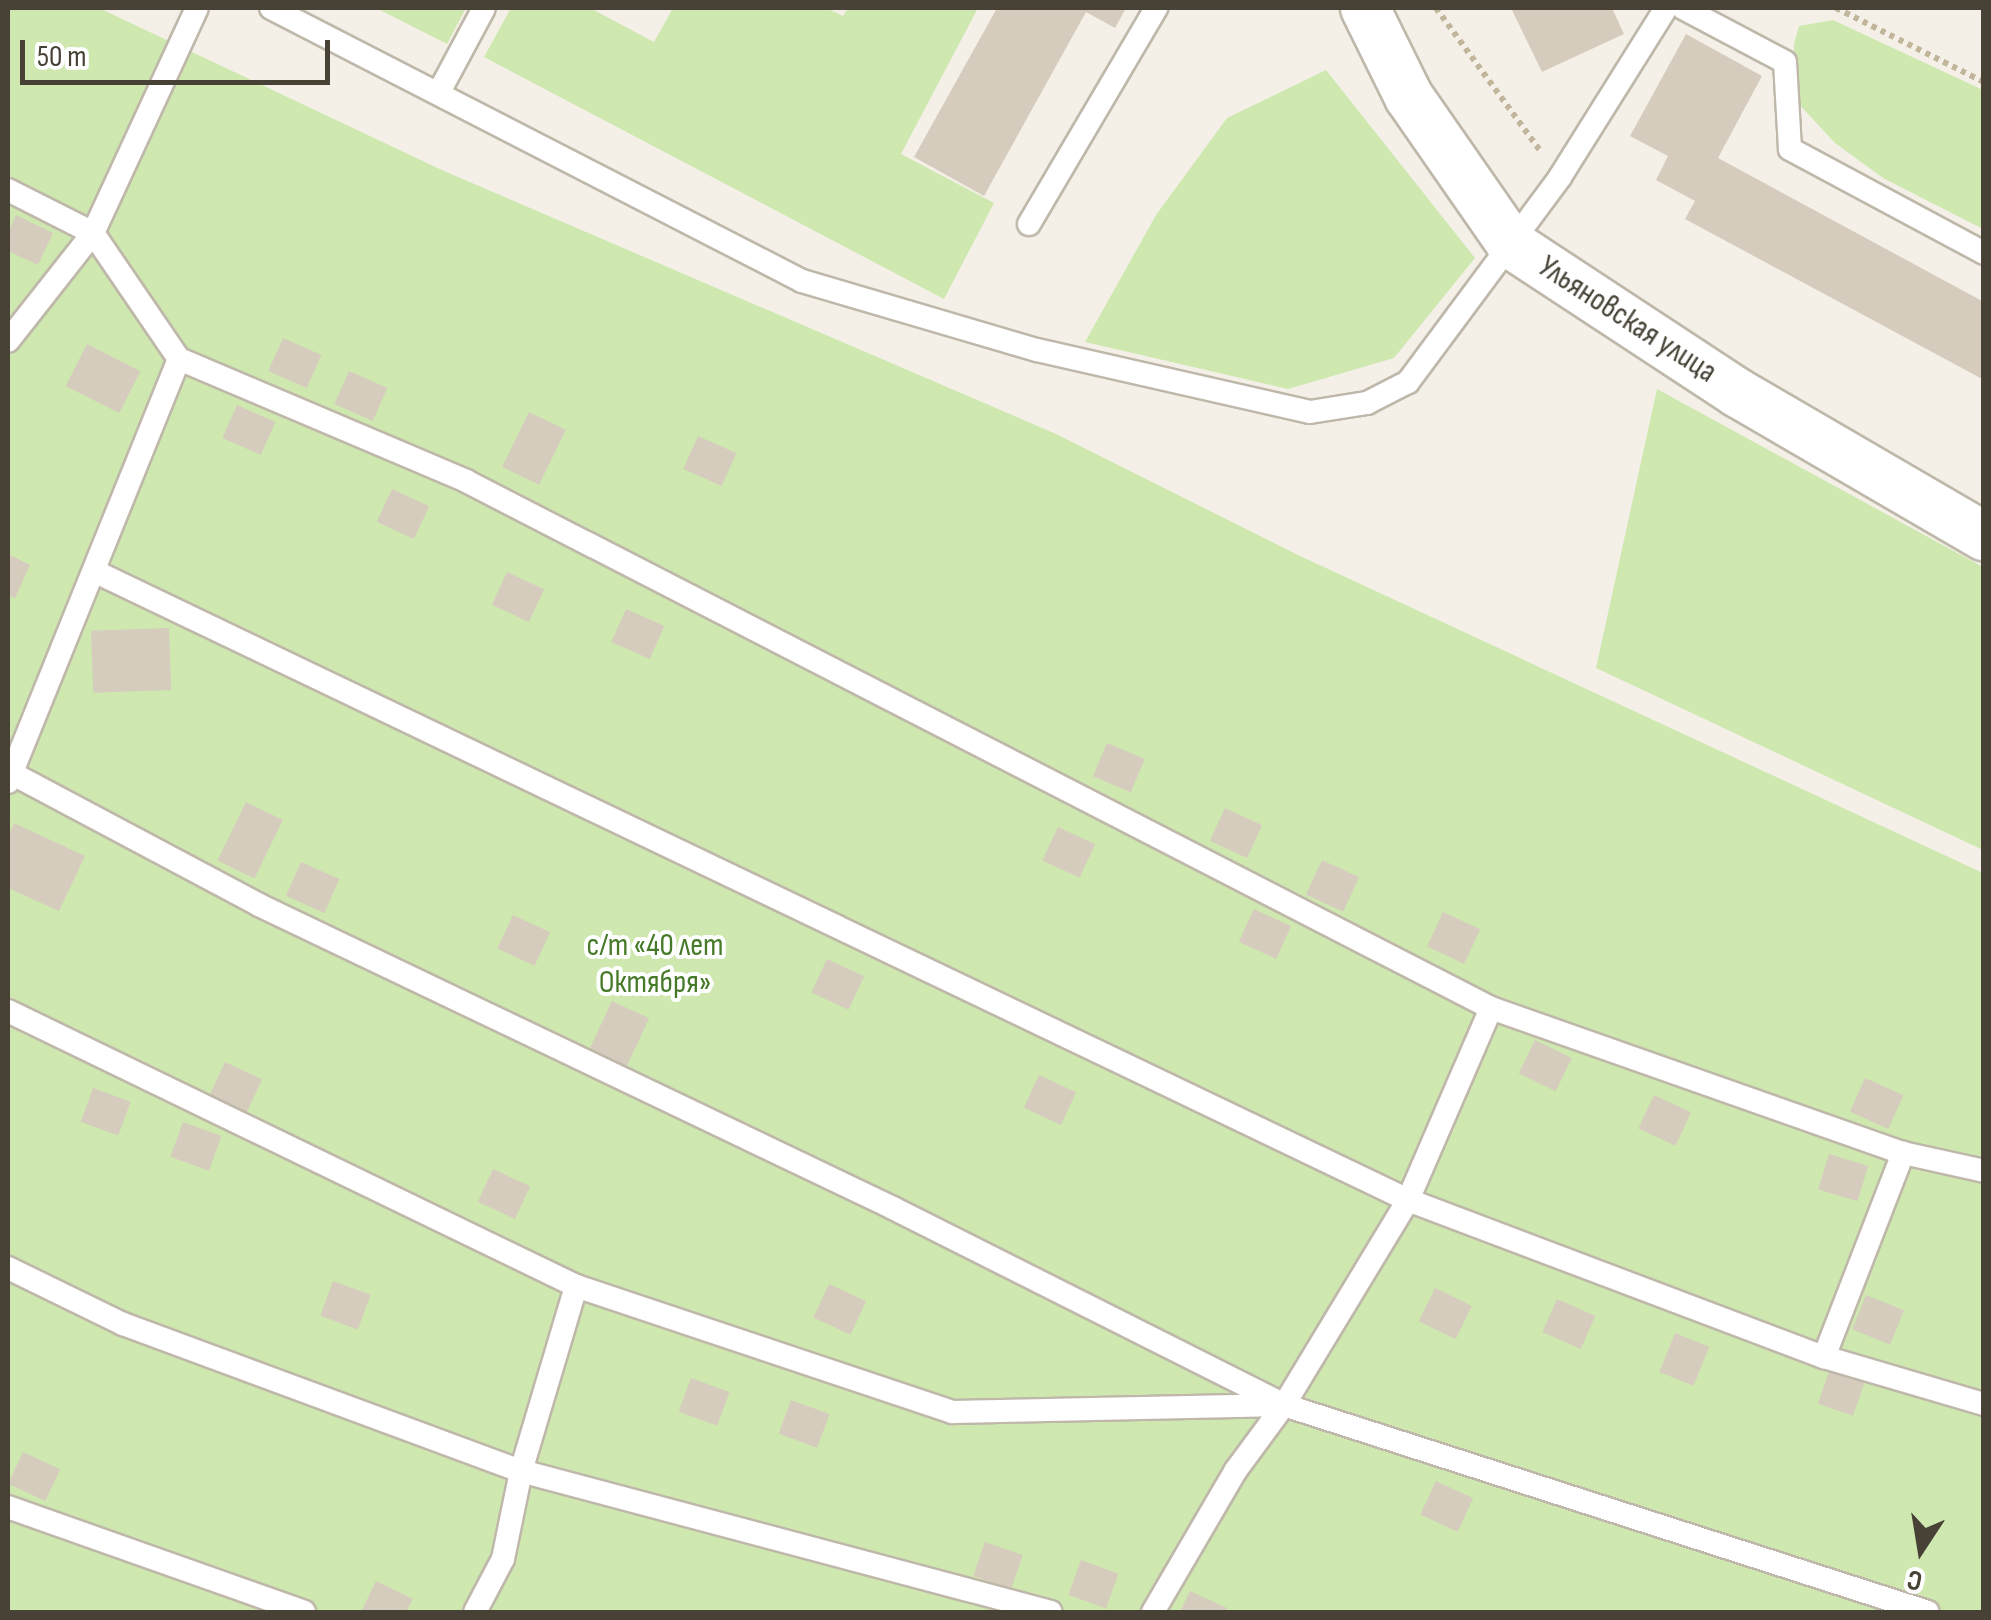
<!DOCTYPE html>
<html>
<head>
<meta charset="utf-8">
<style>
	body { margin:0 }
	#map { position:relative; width:1991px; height:1620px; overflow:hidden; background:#f4f0e8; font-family:"Sofia Sans Condensed",sans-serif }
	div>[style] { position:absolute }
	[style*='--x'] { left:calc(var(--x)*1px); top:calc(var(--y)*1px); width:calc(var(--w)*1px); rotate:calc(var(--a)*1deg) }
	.green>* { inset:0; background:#cee8b0 }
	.building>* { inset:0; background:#d6ccbd; transform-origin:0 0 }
	.path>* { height:6px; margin-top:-3px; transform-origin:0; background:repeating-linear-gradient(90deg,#c1b59b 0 5px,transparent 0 10px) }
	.roads { filter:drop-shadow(2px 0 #bfb8aa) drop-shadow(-2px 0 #bfb8aa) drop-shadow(0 2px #bfb8aa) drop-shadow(0 -2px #bfb8aa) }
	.lane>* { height:22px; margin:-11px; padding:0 11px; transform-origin:11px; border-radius:11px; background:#fff }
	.street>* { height:48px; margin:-24px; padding:0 24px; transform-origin:24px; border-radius:24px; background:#fff }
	span { translate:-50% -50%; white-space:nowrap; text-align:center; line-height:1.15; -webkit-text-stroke:8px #fff; paint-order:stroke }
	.street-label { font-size:32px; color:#474136 }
	.park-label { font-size:32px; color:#467a29 }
	.frame { position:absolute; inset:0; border:10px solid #474136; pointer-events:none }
	.north { position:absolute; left:1871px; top:1500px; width:100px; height:100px; -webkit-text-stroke:8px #fff; paint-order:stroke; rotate:192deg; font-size:28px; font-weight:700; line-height:40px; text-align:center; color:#474136 }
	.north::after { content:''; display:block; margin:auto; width:35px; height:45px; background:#474136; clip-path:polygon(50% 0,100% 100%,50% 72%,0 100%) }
	.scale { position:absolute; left:20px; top:40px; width:310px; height:45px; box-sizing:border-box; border:5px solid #474136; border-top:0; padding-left:12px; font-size:30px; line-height:35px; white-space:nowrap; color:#474136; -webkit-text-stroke:8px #fff; paint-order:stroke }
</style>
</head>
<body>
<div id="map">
	<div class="green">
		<div style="clip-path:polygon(8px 8px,99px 8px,444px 171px,1054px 433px,1298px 555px,1983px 873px,1983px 1612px,8px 1612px)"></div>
		<div style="clip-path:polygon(376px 8px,466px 8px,447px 44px)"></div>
		<div style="clip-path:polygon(511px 8px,590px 8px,654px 42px,673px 8px,826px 8px,843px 16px,848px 8px,978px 8px,901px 154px,994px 203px,944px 299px,484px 57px)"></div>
		<div style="clip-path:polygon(1833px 20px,1983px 90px,1983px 229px,1883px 178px,1835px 143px,1795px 100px,1794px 44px,1799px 26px)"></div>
		<div style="clip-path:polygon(1326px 70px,1475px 258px,1394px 358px,1288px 389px,1085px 342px,1156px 215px,1227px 118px)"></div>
		<div style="clip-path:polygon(1657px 389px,1983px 567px,1983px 850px,1596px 668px)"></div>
	</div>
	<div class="building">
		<div style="clip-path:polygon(997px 8px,1126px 8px,1115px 28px,1086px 12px,984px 196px,914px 157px)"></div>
		<div style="clip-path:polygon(1511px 8px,1612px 8px,1624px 34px,1542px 72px)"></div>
		<div style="clip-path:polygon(1686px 34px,1762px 76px,1718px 158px,1984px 302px,1984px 380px,1685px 219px,1695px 201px,1656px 180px,1668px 156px,1630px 136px)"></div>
		<div style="clip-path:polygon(16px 215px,53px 233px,38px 265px,8px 251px,8px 233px)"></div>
		<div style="left:283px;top:338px;width:42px;height:36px;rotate:24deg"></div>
		<div style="left:87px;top:344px;width:60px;height:47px;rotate:27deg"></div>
		<div style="left:349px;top:371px;width:42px;height:36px;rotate:24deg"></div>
		<div style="left:237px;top:405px;width:42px;height:36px;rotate:24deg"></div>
		<div style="left:529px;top:412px;width:41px;height:61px;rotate:26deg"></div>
		<div style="left:698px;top:436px;width:42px;height:36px;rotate:24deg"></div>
		<div style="left:392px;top:489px;width:41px;height:36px;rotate:25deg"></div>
		<div style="clip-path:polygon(8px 554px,30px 565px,15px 598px,8px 595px)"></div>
		<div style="left:507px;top:572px;width:41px;height:36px;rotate:25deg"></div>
		<div style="left:626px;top:609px;width:42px;height:36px;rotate:24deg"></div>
		<div style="left:169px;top:628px;width:62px;height:78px;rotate:88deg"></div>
		<div style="left:1107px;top:743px;width:41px;height:36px;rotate:23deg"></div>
		<div style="left:246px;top:802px;width:41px;height:65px;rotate:26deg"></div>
		<div style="left:1225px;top:808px;width:41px;height:36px;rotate:25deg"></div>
		<div style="clip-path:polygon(14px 823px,85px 856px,59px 911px,8px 888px,8px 836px)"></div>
		<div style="left:1058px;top:827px;width:41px;height:37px;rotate:25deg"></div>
		<div style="left:1322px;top:860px;width:41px;height:38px;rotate:25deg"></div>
		<div style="left:301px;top:862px;width:42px;height:37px;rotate:24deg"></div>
		<div style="left:1254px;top:909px;width:41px;height:36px;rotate:25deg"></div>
		<div style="left:1443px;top:912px;width:41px;height:38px;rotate:25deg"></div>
		<div style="left:513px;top:915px;width:41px;height:37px;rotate:25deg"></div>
		<div style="left:827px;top:959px;width:41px;height:37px;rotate:25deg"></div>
		<div style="left:612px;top:1001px;width:41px;height:53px;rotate:25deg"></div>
		<div style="left:1535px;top:1040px;width:41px;height:37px;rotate:26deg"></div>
		<div style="left:225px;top:1062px;width:41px;height:37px;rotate:25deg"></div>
		<div style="left:1039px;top:1075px;width:41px;height:36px;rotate:25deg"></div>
		<div style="left:1865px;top:1078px;width:42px;height:37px;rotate:24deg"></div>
		<div style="left:93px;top:1088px;width:40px;height:36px;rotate:20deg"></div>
		<div style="left:1654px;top:1095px;width:41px;height:37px;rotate:25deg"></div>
		<div style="left:183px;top:1122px;width:41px;height:37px;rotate:20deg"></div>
		<div style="left:1829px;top:1154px;width:41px;height:37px;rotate:17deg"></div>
		<div style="left:493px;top:1169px;width:41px;height:36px;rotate:25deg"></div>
		<div style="left:333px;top:1281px;width:40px;height:37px;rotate:20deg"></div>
		<div style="left:829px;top:1284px;width:41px;height:37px;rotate:25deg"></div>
		<div style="left:1435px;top:1288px;width:41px;height:37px;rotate:26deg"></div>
		<div style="left:1866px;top:1295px;width:41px;height:37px;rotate:22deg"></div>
		<div style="left:1557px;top:1299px;width:42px;height:36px;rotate:24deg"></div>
		<div style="left:1675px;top:1333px;width:37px;height:42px;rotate:22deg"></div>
		<div style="left:1831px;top:1366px;width:37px;height:40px;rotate:19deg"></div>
		<div style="left:691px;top:1378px;width:41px;height:36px;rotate:20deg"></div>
		<div style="left:791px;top:1400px;width:41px;height:36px;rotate:20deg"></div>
		<div style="left:23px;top:1452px;width:41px;height:35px;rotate:25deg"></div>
		<div style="left:1436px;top:1481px;width:41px;height:37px;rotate:25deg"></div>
		<div style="left:985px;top:1542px;width:40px;height:36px;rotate:19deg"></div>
		<div style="left:1081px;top:1560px;width:40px;height:37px;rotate:20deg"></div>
		<div style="clip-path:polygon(376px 1581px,413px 1599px,406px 1612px,361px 1612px)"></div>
		<div style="clip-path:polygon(1190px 1591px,1227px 1608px,1225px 1612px,1180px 1612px)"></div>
	</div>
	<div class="path">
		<div style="--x:1436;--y:8;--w:178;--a:53.9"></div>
		<div style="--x:1836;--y:8;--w:165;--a:26.6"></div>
	</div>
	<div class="roads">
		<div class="lane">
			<div style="--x:197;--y:8;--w:248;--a:114.8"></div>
			<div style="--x:93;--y:233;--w:153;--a:55.7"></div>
			<div style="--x:179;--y:359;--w:312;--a:23"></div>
			<div style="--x:466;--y:481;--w:1153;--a:27.21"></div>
			<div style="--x:1491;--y:1008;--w:437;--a:19.4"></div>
			<div style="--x:1903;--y:1153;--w:83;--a:12.5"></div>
			<div style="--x:271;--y:8;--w:597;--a:27.21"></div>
			<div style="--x:802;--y:281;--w:245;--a:16.4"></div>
			<div style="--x:1037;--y:350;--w:280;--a:12.8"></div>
			<div style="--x:1310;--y:412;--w:58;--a:-9"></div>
			<div style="--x:1367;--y:403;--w:46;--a:-27.1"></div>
			<div style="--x:1408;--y:382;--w:255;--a:-53.4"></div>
			<div style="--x:1560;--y:177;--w:199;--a:-57.9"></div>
			<div style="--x:1683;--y:8;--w:115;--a:27.9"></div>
			<div style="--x:1785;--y:62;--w:87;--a:86.7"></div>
			<div style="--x:1790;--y:149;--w:220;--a:28.2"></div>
			<div style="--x:439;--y:92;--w:95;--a:-61.8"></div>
			<div style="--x:8;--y:190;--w:95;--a:26.8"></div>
			<div style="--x:93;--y:233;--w:137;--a:128.2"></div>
			<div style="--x:1029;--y:224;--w:251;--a:-59.5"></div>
			<div style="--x:96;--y:572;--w:1455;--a:25.58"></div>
			<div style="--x:1408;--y:1200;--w:445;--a:20.7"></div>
			<div style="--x:1824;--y:1357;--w:167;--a:16.4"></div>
			<div style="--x:11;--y:773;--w:281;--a:28"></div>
			<div style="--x:259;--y:905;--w:703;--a:25.54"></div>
			<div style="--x:893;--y:1208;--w:433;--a:26.7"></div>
			<div style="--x:8;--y:782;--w:456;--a:-68"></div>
			<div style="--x:8;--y:1011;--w:631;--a:25.83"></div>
			<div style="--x:576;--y:1286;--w:397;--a:18.5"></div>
			<div style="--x:952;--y:1412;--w:332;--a:-1.2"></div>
			<div style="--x:1284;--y:1405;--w:676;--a:17.82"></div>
			<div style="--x:8;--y:1268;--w:128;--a:26"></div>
			<div style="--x:123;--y:1324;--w:424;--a:20.3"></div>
			<div style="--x:521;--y:1471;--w:548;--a:14.9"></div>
			<div style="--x:1824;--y:1357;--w:219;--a:-68.8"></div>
			<div style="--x:8;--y:1507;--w:314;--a:19.5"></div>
			<div style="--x:475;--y:1612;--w:60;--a:-62.2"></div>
			<div style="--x:503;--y:1559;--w:90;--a:-78.4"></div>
			<div style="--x:521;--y:1471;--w:193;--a:-73.4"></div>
			<div style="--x:1153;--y:1612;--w:164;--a:-59.7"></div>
			<div style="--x:1236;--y:1470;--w:81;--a:-53.6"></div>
			<div style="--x:1284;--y:1405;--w:240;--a:-58.8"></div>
			<div style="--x:1408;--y:1200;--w:209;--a:-66.6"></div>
		</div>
		<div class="street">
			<div style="--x:1365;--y:8;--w:99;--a:63.7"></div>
			<div style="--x:1409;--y:97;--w:179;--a:55.2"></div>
			<div style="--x:1511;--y:244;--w:272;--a:33.3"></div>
			<div style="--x:1738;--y:393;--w:285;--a:30.2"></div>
		</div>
	</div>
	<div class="street-label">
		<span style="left:1627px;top:320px;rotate:33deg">Ульяновская улица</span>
	</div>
	<div class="park-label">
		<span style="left:655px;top:965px">с/т «40 лет<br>Октября»</span>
	</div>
	<div class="frame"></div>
	<div class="north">С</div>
	<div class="scale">50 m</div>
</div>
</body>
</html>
